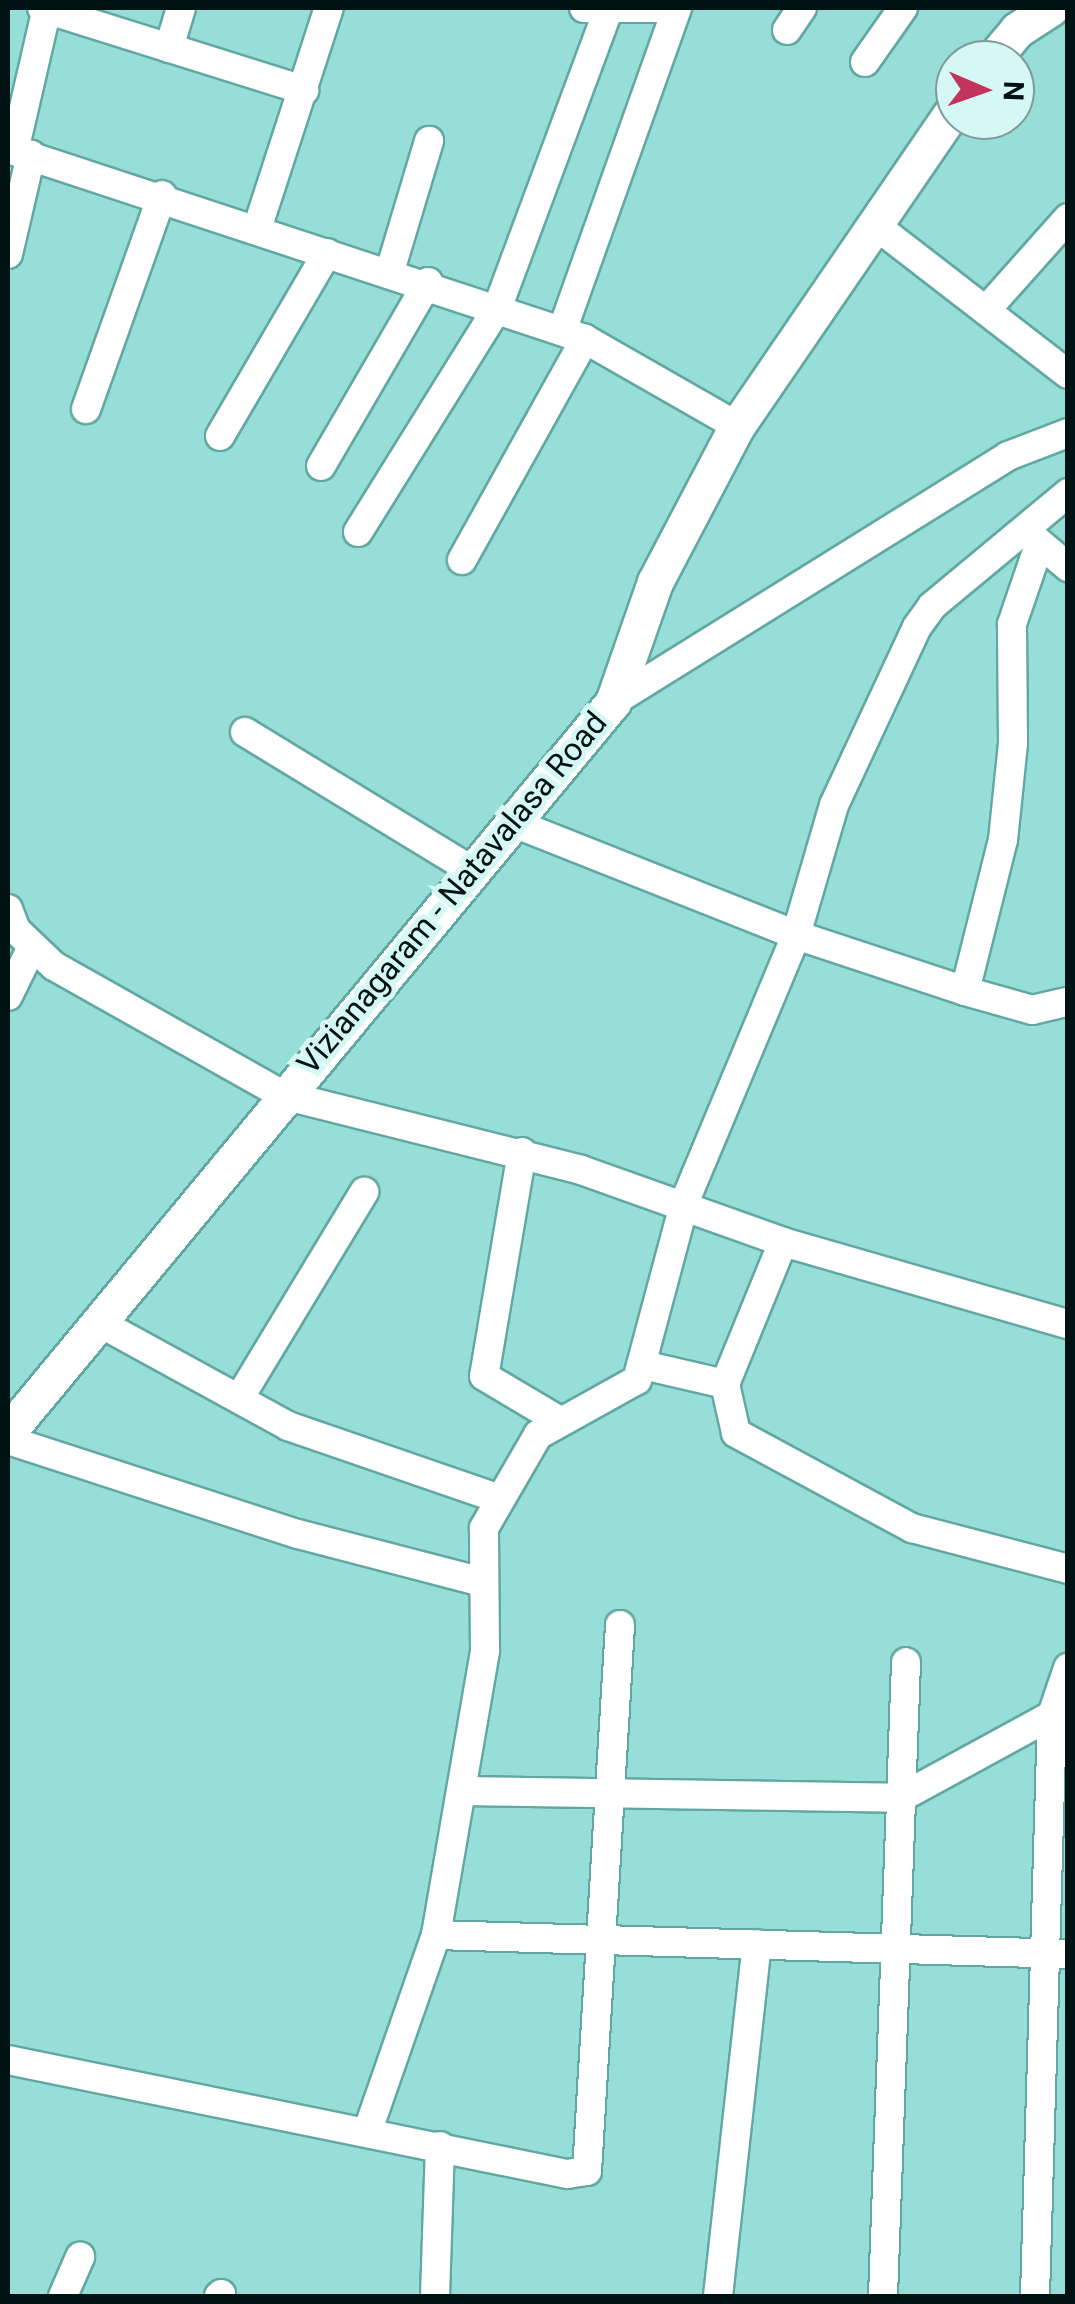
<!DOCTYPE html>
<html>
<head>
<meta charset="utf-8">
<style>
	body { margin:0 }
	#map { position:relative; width:1075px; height:2304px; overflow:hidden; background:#98ded8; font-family:Roboto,sans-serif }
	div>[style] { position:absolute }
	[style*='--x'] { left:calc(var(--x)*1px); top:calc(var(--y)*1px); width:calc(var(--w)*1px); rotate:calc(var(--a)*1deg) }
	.roads { filter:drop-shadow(2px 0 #62a8a2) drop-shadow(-2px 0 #62a8a2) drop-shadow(0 2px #62a8a2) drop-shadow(0 -2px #62a8a2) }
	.minor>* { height:28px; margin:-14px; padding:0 14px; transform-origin:14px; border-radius:14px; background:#fff }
	.major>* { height:35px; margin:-17.5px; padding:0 17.5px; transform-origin:17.5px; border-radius:17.5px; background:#fff }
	span { translate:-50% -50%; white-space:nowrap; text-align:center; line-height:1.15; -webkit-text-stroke:10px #d6f8f4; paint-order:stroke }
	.street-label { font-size:32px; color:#001312 }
	.frame { position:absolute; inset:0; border:10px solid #001312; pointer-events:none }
	.north { position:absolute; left:935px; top:40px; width:100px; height:100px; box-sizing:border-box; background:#d6f8f4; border:2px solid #809c9a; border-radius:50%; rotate:92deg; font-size:28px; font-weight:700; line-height:40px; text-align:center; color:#001312 }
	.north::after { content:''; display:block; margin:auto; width:35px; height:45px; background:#c3345c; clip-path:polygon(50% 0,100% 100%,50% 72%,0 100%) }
</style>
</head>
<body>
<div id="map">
	<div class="roads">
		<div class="minor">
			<div style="--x:42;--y:8;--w:275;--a:17.4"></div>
			<div style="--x:584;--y:8;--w:89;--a:0"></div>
			<div style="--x:787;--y:30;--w:27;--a:-56"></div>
			<div style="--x:169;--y:48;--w:42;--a:-73.3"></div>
			<div style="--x:865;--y:62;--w:66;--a:-54.9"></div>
			<div style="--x:8;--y:149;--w:607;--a:18.23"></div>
			<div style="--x:585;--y:339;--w:175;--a:29.8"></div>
			<div style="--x:14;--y:151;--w:147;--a:-77"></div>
			<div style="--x:875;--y:225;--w:244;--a:37.7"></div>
			<div style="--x:257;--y:229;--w:232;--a:-72"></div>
			<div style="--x:8;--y:254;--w:102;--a:-76.9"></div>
			<div style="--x:390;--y:271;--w:136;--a:-73.3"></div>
			<div style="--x:987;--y:309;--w:122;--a:-48.3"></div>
			<div style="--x:562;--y:331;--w:343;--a:-70.4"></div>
			<div style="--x:86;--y:409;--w:227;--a:-70.4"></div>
			<div style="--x:220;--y:436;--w:212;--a:-59.7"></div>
			<div style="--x:321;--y:466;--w:213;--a:-59.8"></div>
			<div style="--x:358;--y:532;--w:263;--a:-58.1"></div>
			<div style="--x:497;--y:309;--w:318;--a:-69.6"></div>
			<div style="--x:1030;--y:535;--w:50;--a:40.1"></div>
			<div style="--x:462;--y:560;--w:253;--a:-60.9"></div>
			<div style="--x:613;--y:702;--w:465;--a:-31.9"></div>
			<div style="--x:1008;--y:456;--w:64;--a:-21"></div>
			<div style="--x:245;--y:732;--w:268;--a:31.4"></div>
			<div style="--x:516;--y:824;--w:301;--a:21.6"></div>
			<div style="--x:796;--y:935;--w:178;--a:18.3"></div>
			<div style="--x:965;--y:991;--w:70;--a:15.8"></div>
			<div style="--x:1032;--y:1010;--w:37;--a:-13"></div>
			<div style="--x:8;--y:909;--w:22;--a:69"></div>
			<div style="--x:16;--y:930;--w:52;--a:43.5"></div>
			<div style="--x:54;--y:966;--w:263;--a:29.4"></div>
			<div style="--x:283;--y:1095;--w:307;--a:14.1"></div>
			<div style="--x:581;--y:1170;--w:214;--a:19.6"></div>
			<div style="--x:783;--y:1242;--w:297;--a:16.1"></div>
			<div style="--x:965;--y:991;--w:156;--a:-75.9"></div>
			<div style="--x:1003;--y:840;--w:98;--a:-84.1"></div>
			<div style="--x:1013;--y:743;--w:119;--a:-90.5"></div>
			<div style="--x:1012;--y:624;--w:83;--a:-71.1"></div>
			<div style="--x:8;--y:996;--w:52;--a:-63.9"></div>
			<div style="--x:522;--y:1152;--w:227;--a:99.6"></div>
			<div style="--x:484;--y:1376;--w:86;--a:30.7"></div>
			<div style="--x:783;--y:1242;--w:153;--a:112.2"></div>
			<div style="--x:725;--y:1384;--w:50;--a:77.3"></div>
			<div style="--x:736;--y:1433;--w:200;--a:28.4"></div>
			<div style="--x:912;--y:1528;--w:161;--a:14.7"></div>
			<div style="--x:100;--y:1323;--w:214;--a:28.7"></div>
			<div style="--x:288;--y:1426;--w:221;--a:19"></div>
			<div style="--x:643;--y:1365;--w:84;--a:13"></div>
			<div style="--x:240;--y:1397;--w:240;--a:-58.8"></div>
			<div style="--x:8;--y:1440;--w:305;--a:18"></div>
			<div style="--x:298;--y:1534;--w:187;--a:14.6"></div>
			<div style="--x:462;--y:1791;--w:438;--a:0.9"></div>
			<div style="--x:900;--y:1798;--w:173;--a:-28.6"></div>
			<div style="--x:436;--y:1935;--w:632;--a:1.72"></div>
			<div style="--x:8;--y:2060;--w:571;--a:11.53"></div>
			<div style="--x:567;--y:2174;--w:20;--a:-9"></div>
			<div style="--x:587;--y:2171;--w:547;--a:-86.54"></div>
			<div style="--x:368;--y:2130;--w:207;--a:-70.8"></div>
			<div style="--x:436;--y:1935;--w:289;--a:-80.2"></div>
			<div style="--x:485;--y:1650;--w:122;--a:-90.5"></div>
			<div style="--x:484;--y:1528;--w:108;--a:-59.9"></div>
			<div style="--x:538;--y:1435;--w:113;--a:-29.1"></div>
			<div style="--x:637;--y:1380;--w:185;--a:-75"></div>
			<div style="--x:685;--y:1201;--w:288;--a:-67.3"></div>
			<div style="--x:796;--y:935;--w:135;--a:-73.7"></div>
			<div style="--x:834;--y:805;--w:196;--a:-65"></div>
			<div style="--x:917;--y:627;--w:26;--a:-54"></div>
			<div style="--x:932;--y:606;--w:177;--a:-39.7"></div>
			<div style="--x:63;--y:2296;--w:43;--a:-66.4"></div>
			<div style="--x:219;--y:2296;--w:3;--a:-45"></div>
			<div style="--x:435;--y:2296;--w:150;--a:-88.1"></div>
			<div style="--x:718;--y:2296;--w:354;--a:-83.7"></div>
			<div style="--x:883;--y:2296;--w:634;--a:-87.92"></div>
			<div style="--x:1035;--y:2296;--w:581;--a:-88.32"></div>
			<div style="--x:1052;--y:1715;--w:50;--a:-71.2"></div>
		</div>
		<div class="major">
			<div style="--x:992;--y:60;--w:39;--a:-50"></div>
			<div style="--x:1017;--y:30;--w:40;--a:-32.9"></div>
			<div style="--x:8;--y:1432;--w:948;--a:-50.35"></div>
			<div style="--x:613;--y:702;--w:127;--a:-70.7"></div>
			<div style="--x:655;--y:582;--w:176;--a:-62.3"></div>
			<div style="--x:737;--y:426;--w:386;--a:-55.6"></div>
		</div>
	</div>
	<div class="street-label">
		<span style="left:452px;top:893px;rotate:-50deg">Vizianagaram - Natavalasa Road</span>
	</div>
	<div class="frame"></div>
	<div class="north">N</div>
</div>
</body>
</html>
